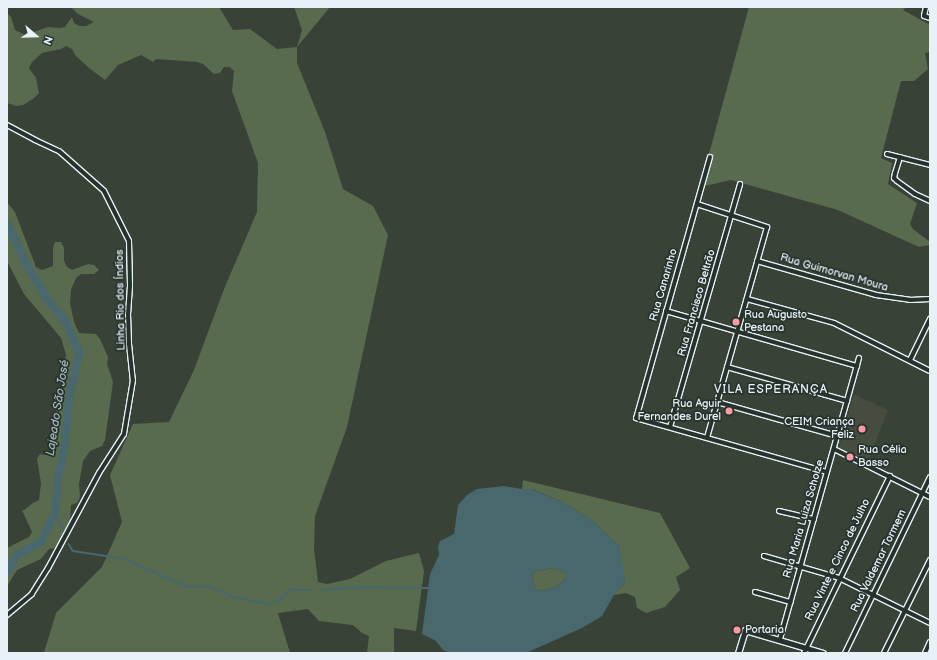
<!DOCTYPE html>
<html>
<head>
<meta charset="utf-8">
<style>
	body { margin:0 }
	#map { position:relative; width:937px; height:660px; overflow:hidden; background:#394237; font-family:"Balsamiq Sans",sans-serif }
	div>[style] { position:absolute }
	[style*='--x'] { left:calc(var(--x)*1px); top:calc(var(--y)*1px); width:calc(var(--w)*1px); rotate:calc(var(--a)*1deg) }
	.built>* { inset:0; background:#464c3e }
	.green>* { inset:0; background:#596b4e }
	.water>* { inset:0; background:#48686e }
	.stream>* { height:1.5px; margin:-0.75px; padding:0 0.75px; transform-origin:0.75px; border-radius:0.75px; background:#48686e }
	.river>* { height:8px; margin:-4px; padding:0 4px; transform-origin:4px; border-radius:4px; background:#48686e }
	.roads { filter:drop-shadow(1px 0 #e8f1f8) drop-shadow(-1px 0 #e8f1f8) drop-shadow(0 1px #e8f1f8) drop-shadow(0 -1px #e8f1f8) }
	.minor>* { height:4px; margin:-2px; padding:0 2px; transform-origin:2px; border-radius:2px; background:#26332d }
	.tertiary>* { height:5px; margin:-2.5px; padding:0 2.5px; transform-origin:2.5px; border-radius:2.5px; background:#26332d }
	.dots>* { width:11px; height:11px; translate:-50% -50%; box-sizing:border-box; border:2px solid #26332d; border-radius:50% }
	span { translate:-50% -50%; white-space:nowrap; text-align:center; line-height:1.15; -webkit-text-stroke:3.5px #26332d; paint-order:stroke }
	.street-label { font-size:11px; color:#e8f1f8 }
	.poi-label { font-size:11px; color:#e8f1f8 }
	.left { translate:0 -50%; text-align:left }
	.right { translate:-100% -50%; text-align:right }
	.neighbourhood-label { font-size:12px; color:#e8f1f8; letter-spacing:1px }
	.water-label { font-size:12px; color:#a8bac1; font-style:italic }
	.frame { position:absolute; inset:0; border:8px solid #e8f1f8; pointer-events:none }
	.north { position:absolute; left:16px; top:16px; width:40px; height:40px; -webkit-text-stroke:3px #26332d; paint-order:stroke; rotate:110deg; font-size:11px; font-weight:700; line-height:16px; text-align:center; color:#e8f1f8 }
	.north::after { content:''; display:block; margin:auto; width:14px; height:18px; background:#e8f1f8; clip-path:polygon(50% 0,100% 100%,50% 72%,0 100%) }
</style>
</head>
<body>
<div id="map">
	<div class="built">
		<div style="clip-path:polygon(854px 394px,888px 410px,868px 462px,839px 448px)"></div>
	</div>
	<div class="green">
		<div style="clip-path:polygon(71px 7px,219px 7px,233px 30px,250px 29px,277px 49px,297px 47px,302px 30px,294px 7px,330px 7px,297px 47px,297px 63px,325px 132px,343px 189px,373px 206px,388px 235px,347px 427px,315px 516px,314px 549px,318px 582px,327px 584px,350px 579px,386px 561px,419px 553px,424px 571px,416px 631px,394px 628px,394px 653px,367px 653px,369px 636px,362px 633px,353px 625px,319px 621px,308px 609px,278px 613px,290px 653px,44px 653px,56px 613px,102px 567px,122px 522px,110px 475px,133px 424px,169px 422px,194px 370px,224px 289px,257px 212px,258px 163px,232px 91px,234px 71px,230px 67px,224px 67px,220px 73px,214px 74px,203px 64px,197px 62px,156px 59px,153px 62px,141px 55px,118px 65px,105px 80px,89px 68px,75px 55px,72px 49px,66px 46px,61px 49px,42px 53px,32px 62px,29px 68px,36px 78px,39px 93px,34px 98px,23px 105px,16px 106px,7px 103px,7px 13px,11px 17px,15px 30px,25px 35px,48px 27px,60px 28px,65px 27px,72px 17px,74px 23px,79px 26px,86px 26px,94px 22px,78px 14px)"></div>
		<div style="clip-path:polygon(749px 7px,906px 7px,903px 10px,930px 25px,930px 52px,925px 53px,928px 69px,914px 81px,901px 81px,881px 158px,892px 163px,888px 184px,917px 203px,910px 224px,913px 229px,930px 242px,930px 245px,919px 247px,838px 210px,731px 180px,700px 187px)"></div>
		<div style="clip-path:polygon(7px 202px,15px 212px,36px 267px,42px 270px,53px 266px,53px 248px,55px 242px,61px 242px,64px 248px,64px 261px,67px 267px,72px 270px,88px 264px,94px 265px,99px 270px,94px 274px,81px 274px,76px 278px,71px 290px,70px 303px,74px 322px,79px 333px,96px 334px,100px 339px,108px 357px,107px 364px,113px 382px,105px 440px,102px 446px,90px 451px,83px 461px,79px 484px,80px 497px,77px 503px,71px 505px,70px 523px,60px 544px,55px 548px,49px 549px,41px 559px,17px 570px,7px 586px,7px 548px,29px 537px,32px 532px,22px 510px,24px 510px,33px 503px,39px 500px,41px 483px,37px 459px,40px 454px,46px 455px,51px 453px,56px 436px,54px 424px,66px 355px,61px 338px,24px 294px,7px 261px)"></div>
		<div style="clip-path:polygon(523px 480px,660px 513px,690px 568px,676px 577px,680px 590px,665px 607px,646px 613px,637px 608px,635px 597px,626px 593px,614px 595px,625px 582px,619px 546px,594px 522px,563px 502px,532px 489px,522px 489px)"></div>
		<div style="clip-path:polygon(554px 568px,566px 573px,566px 577px,562px 583px,555px 587px,542px 591px,535px 589px,532px 577px,533px 573px,536px 571px)"></div>
	</div>
	<div class="water">
		<div style="clip-path:polygon(evenodd,504px 486px,522px 489px,531px 489px,563px 502px,594px 522px,619px 546px,623px 565px,625px 582px,614px 595px,602px 616px,582px 628px,526px 653px,450px 653px,443px 650px,436px 641px,422px 634px,430px 574px,439px 555px,438px 546px,440px 541px,454px 534px,458px 505px,467px 495px,477px 489px,504px 486px,554px 568px,566px 573px,566px 577px,562px 583px,555px 587px,542px 591px,535px 589px,532px 577px,533px 573px,536px 571px,554px 568px)"></div>
	</div>
	<div class="stream">
		<div style="--x:55;--y:513;--w:21;--a:61"></div>
		<div style="--x:69;--y:544;--w:8;--a:60"></div>
		<div style="--x:73;--y:551;--w:53;--a:8.7"></div>
		<div style="--x:125;--y:559;--w:69;--a:24"></div>
		<div style="--x:188;--y:587;--w:21;--a:-3"></div>
		<div style="--x:209;--y:586;--w:26;--a:25"></div>
		<div style="--x:233;--y:597;--w:37;--a:11"></div>
		<div style="--x:269;--y:604;--w:14;--a:-25"></div>
		<div style="--x:282;--y:598;--w:10;--a:-53"></div>
		<div style="--x:288;--y:590;--w:25;--a:0"></div>
		<div style="--x:322;--y:590;--w:39;--a:-4"></div>
		<div style="--x:361;--y:587;--w:67;--a:0.9"></div>
	</div>
	<div class="river">
		<div style="--x:7;--y:223;--w:43;--a:65.2"></div>
		<div style="--x:25;--y:262;--w:41;--a:59"></div>
		<div style="--x:46;--y:297;--w:31;--a:52"></div>
		<div style="--x:65;--y:321;--w:35;--a:66"></div>
		<div style="--x:79;--y:353;--w:49;--a:101.8"></div>
		<div style="--x:69;--y:401;--w:42;--a:95.4"></div>
		<div style="--x:65;--y:443;--w:38;--a:101"></div>
		<div style="--x:58;--y:480;--w:33;--a:95"></div>
		<div style="--x:55;--y:513;--w:32;--a:116"></div>
		<div style="--x:41;--y:542;--w:27;--a:152"></div>
		<div style="--x:17;--y:555;--w:20;--a:120"></div>
	</div>
	<div class="roads">
		<div class="minor">
			<div style="--x:926;--y:7;--w:9;--a:103"></div>
			<div style="--x:924;--y:16;--w:6;--a:18"></div>
			<div style="--x:7;--y:125;--w:32;--a:28"></div>
			<div style="--x:35;--y:140;--w:26;--a:25"></div>
			<div style="--x:59;--y:151;--w:60;--a:41.6"></div>
			<div style="--x:104;--y:191;--w:56;--a:63.4"></div>
			<div style="--x:129;--y:241;--w:45;--a:88.7"></div>
			<div style="--x:130;--y:286;--w:28;--a:94"></div>
			<div style="--x:128;--y:314;--w:30;--a:88"></div>
			<div style="--x:129;--y:344;--w:36;--a:84"></div>
			<div style="--x:133;--y:380;--w:55;--a:99.5"></div>
			<div style="--x:124;--y:434;--w:46;--a:122.7"></div>
			<div style="--x:99;--y:473;--w:108;--a:118.2"></div>
			<div style="--x:48;--y:568;--w:31;--a:122"></div>
			<div style="--x:32;--y:594;--w:33;--a:140"></div>
			<div style="--x:887;--y:154;--w:44;--a:14.3"></div>
			<div style="--x:710;--y:157;--w:271;--a:105.8"></div>
			<div style="--x:636;--y:418;--w:198;--a:15.8"></div>
			<div style="--x:900;--y:157;--w:17;--a:107"></div>
			<div style="--x:895;--y:173;--w:5;--a:101"></div>
			<div style="--x:894;--y:178;--w:4;--a:45"></div>
			<div style="--x:897;--y:181;--w:22;--a:36"></div>
			<div style="--x:915;--y:194;--w:17;--a:25"></div>
			<div style="--x:697;--y:204;--w:74;--a:18.2"></div>
			<div style="--x:767;--y:227;--w:219;--a:105.9"></div>
			<div style="--x:757;--y:261;--w:124;--a:15.9"></div>
			<div style="--x:876;--y:295;--w:34;--a:8"></div>
			<div style="--x:910;--y:300;--w:20;--a:-3"></div>
			<div style="--x:747;--y:299;--w:90;--a:15.4"></div>
			<div style="--x:834;--y:323;--w:107;--a:26.6"></div>
			<div style="--x:666;--y:311;--w:199;--a:16.1"></div>
			<div style="--x:910;--y:360;--w:46;--a:-64"></div>
			<div style="--x:727;--y:367;--w:125;--a:15.8"></div>
			<div style="--x:717;--y:402;--w:125;--a:15.8"></div>
			<div style="--x:670;--y:427;--w:253;--a:-73.9"></div>
			<div style="--x:834;--y:449;--w:107;--a:26.6"></div>
			<div style="--x:779;--y:511;--w:36;--a:13"></div>
			<div style="--x:764;--y:556;--w:78;--a:16.3"></div>
			<div style="--x:839;--y:578;--w:102;--a:26.3"></div>
			<div style="--x:755;--y:592;--w:37;--a:16"></div>
			<div style="--x:780;--y:639;--w:292;--a:-74.3"></div>
			<div style="--x:804;--y:653;--w:197;--a:-64.1"></div>
			<div style="--x:845;--y:653;--w:195;--a:-64.2"></div>
			<div style="--x:884;--y:653;--w:104;--a:-63.7"></div>
			<div style="--x:925;--y:653;--w:12;--a:-66"></div>
		</div>
		<div class="tertiary">
			<div style="--x:738;--y:653;--w:24;--a:-73"></div>
			<div style="--x:745;--y:630;--w:81;--a:16.4"></div>
		</div>
	</div>
	<div class="dots">
		<div style="left:736px;top:322px;background:#ff9aa2"></div>
		<div style="left:729px;top:411px;background:#ff9aa2"></div>
		<div style="left:862px;top:429px;background:#ff9aa2"></div>
		<div style="left:850px;top:457px;background:#ff9aa2"></div>
		<div style="left:737px;top:630px;background:#ff9aa2"></div>
	</div>
	<div class="street-label">
		<span style="left:834px;top:273px;rotate:16deg">Rua Guimorvan Moura</span>
		<span style="left:664px;top:285px;rotate:-74deg">Rua Canarinho</span>
		<span style="left:121px;top:300px;rotate:-91deg">Linha Rio dos Índios</span>
		<span style="left:697px;top:303px;rotate:-74deg">Rua Francisco Beltrão</span>
		<span style="left:804px;top:519px;rotate:-74deg">Rua Maria Luiza Scholze</span>
		<span style="left:838px;top:560px;rotate:-64deg">Rua Vinte e Cinco de Julho</span>
		<span style="left:879px;top:561px;rotate:-64deg">Rua Valdemar Tormem</span>
	</div>
	<div class="poi-label">
		<span class="left" style="left:744px;top:322px">Rua Augusto<br>Pestana</span>
		<span class="right" style="left:721px;top:411px">Rua Aguir<br>Fernandes Durel</span>
		<span class="right" style="left:854px;top:429px">CEIM Criança<br>Feliz</span>
		<span class="left" style="left:858px;top:457px">Rua Célia<br>Basso</span>
		<span class="left" style="left:745px;top:630px">Portaria</span>
	</div>
	<div class="neighbourhood-label">
		<span style="left:771px;top:390px">VILA ESPERANÇA</span>
	</div>
	<div class="water-label">
		<span style="left:58px;top:408px;rotate:-81deg">Lajeado São José</span>
	</div>
	<div class="frame"></div>
	<div class="north">N</div>
</div>
</body>
</html>
